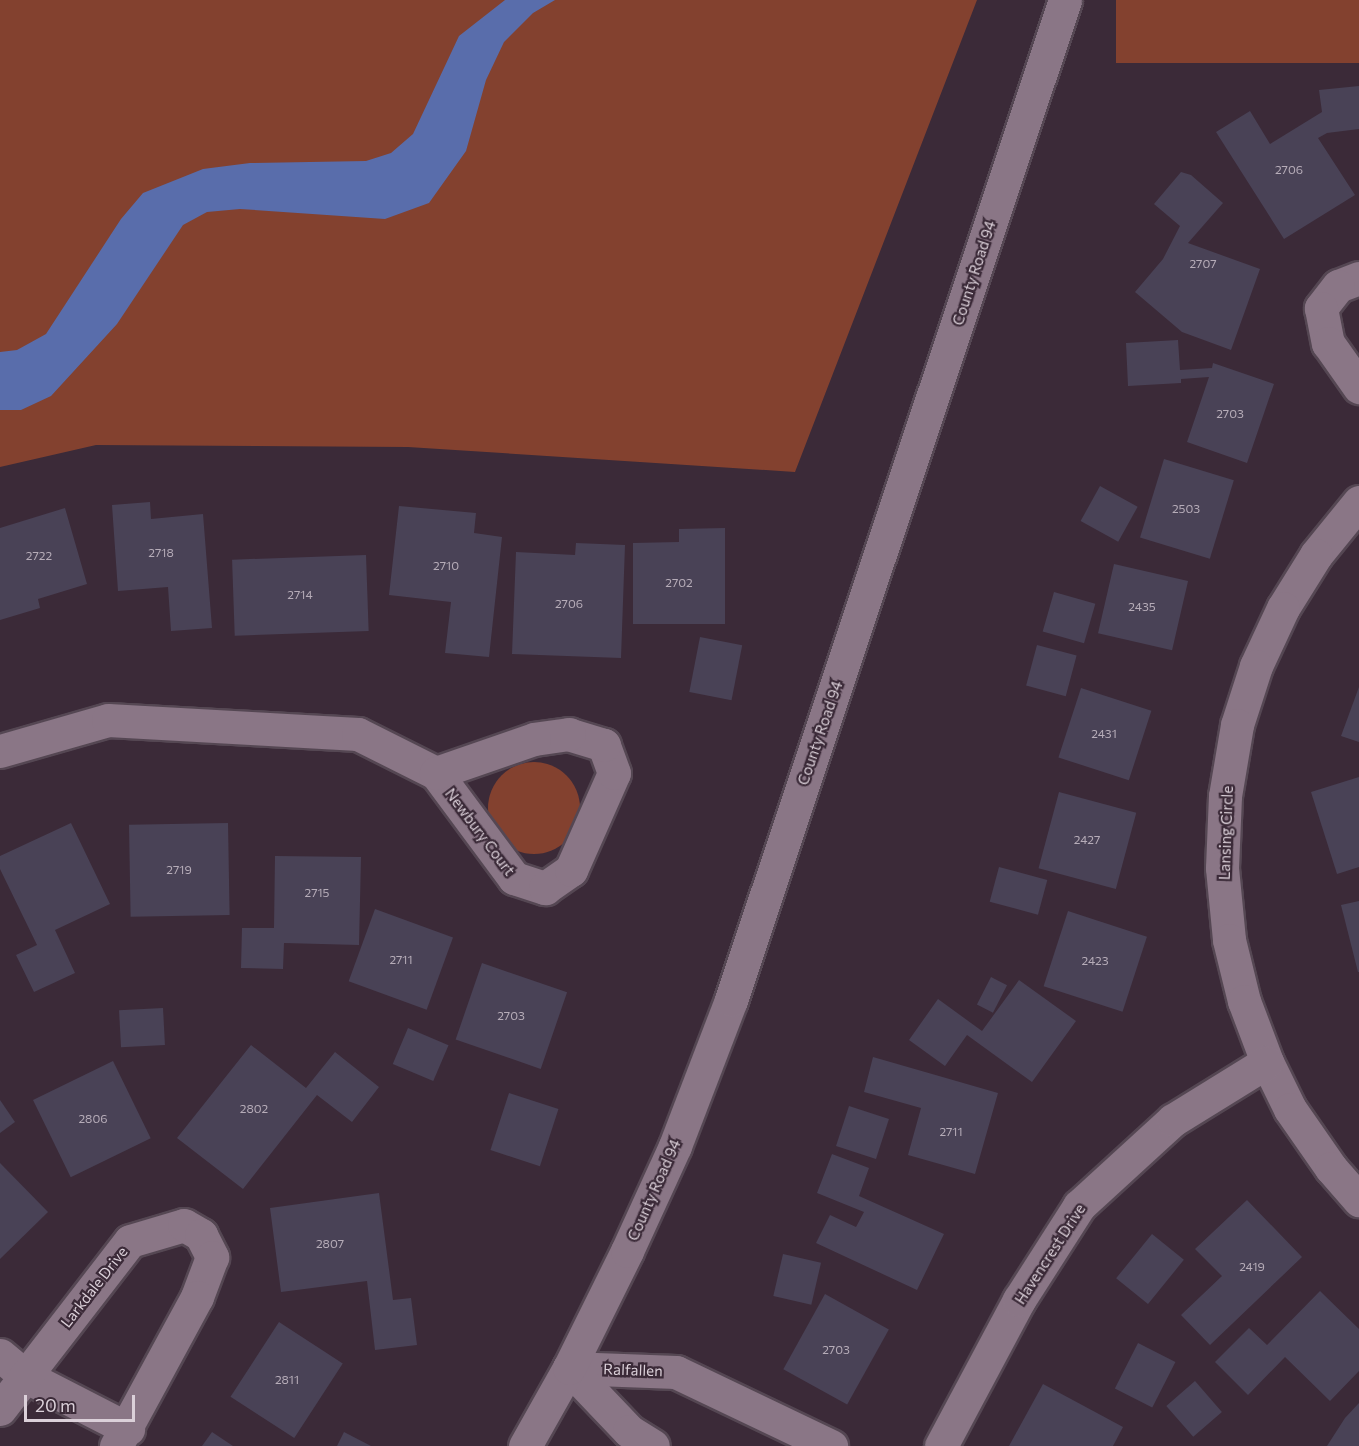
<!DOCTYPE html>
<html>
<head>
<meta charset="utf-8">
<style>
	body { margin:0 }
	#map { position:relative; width:1359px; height:1446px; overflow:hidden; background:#3b2a38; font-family:Commissioner,sans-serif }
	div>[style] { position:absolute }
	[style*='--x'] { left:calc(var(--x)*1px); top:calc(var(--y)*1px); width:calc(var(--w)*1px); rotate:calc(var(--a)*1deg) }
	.green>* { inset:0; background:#83412f; transform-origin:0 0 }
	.round { border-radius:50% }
	.water>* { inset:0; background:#596dab }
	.building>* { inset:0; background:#494256; transform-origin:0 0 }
	.roads { filter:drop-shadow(2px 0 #554753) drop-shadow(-2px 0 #554753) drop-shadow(0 2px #554753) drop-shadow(0 -2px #554753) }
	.minor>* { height:33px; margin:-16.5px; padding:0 16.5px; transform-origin:16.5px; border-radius:16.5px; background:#8a7686 }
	span { translate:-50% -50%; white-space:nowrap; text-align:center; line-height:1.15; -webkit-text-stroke:4.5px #3b2a38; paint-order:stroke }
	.number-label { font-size:12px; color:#b6acb8 }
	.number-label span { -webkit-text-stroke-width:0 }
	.street-label { font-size:15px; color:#dbd0d9 }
	.scale { position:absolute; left:24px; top:1395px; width:111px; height:27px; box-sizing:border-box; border:3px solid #dbd0d9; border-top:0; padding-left:8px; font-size:18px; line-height:21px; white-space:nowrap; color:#dbd0d9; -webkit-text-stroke:4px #3b2a38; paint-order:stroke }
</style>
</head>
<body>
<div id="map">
	<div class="green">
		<div style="clip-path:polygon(0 0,977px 0,795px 472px,408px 447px,96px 445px,0 467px)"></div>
		<div style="left:1116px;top:0;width:243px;height:63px"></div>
		<div class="round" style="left:488px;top:762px;width:92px;height:92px"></div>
	</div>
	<div class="water">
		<div style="clip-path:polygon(505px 0,555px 0,533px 13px,504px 42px,486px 80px,466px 151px,429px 203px,385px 219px,240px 209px,207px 212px,183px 225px,117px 324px,51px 396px,21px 410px,0 410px,0 352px,17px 350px,46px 334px,121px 219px,143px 193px,203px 169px,250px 163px,366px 161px,391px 153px,413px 134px,459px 36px)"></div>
	</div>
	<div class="building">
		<div style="clip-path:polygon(1359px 86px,1359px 129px,1327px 133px,1318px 138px,1355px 195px,1284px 239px,1216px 132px,1250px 111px,1270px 144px,1322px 112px,1319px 90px)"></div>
		<div style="clip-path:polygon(1181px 172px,1191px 175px,1223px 203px,1188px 243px,1260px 269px,1231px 350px,1182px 332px,1135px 292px,1163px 259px,1180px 226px,1154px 204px)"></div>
		<div style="clip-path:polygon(1178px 340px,1180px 370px,1212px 368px,1213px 363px,1274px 384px,1247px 463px,1187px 442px,1209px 377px,1181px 379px,1181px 383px,1128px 386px,1126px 343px)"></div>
		<div style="left:1164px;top:459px;width:73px;height:82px;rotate:17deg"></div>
		<div style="left:1100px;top:486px;width:43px;height:40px;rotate:29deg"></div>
		<div style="clip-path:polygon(150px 502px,151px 519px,203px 514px,212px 628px,171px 631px,168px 587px,118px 591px,112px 505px)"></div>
		<div style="clip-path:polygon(399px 506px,476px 513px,474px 533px,502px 537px,489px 657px,445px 653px,451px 602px,389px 595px)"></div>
		<div style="clip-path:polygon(65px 508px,87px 584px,38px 599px,40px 608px,0 620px,0 528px)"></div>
		<div style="clip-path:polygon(725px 528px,725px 624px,633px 624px,633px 543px,679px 542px,679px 529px)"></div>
		<div style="clip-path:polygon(576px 543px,625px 545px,621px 658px,512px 654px,516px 552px,575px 555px)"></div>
		<div style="left:366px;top:555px;width:76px;height:134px;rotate:88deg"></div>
		<div style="left:1114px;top:564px;width:76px;height:71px;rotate:13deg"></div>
		<div style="left:1054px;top:592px;width:43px;height:41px;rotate:16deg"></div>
		<div style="left:700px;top:637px;width:43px;height:56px;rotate:11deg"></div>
		<div style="left:1037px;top:645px;width:41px;height:42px;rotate:15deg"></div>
		<div style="clip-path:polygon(1359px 687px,1359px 742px,1341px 736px)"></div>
		<div style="left:1081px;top:688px;width:74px;height:73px;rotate:18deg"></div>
		<div style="clip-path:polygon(1359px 777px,1359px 867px,1337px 874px,1311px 792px)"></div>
		<div style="left:1059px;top:792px;width:80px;height:79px;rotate:15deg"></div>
		<div style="clip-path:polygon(71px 823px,110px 904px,55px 930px,75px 973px,34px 992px,16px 955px,37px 945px,0 869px,0 856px)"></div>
		<div style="left:228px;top:823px;width:92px;height:99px;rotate:89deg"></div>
		<div style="clip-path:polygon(275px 856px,361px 857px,359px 945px,284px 943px,283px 969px,241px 968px,242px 928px,274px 928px)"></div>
		<div style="left:999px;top:867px;width:50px;height:36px;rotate:15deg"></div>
		<div style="clip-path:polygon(1359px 901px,1359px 972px,1358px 972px,1341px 905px)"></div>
		<div style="left:375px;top:909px;width:83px;height:77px;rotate:20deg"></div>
		<div style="left:1068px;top:911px;width:83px;height:79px;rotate:18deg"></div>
		<div style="left:482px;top:963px;width:90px;height:81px;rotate:19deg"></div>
		<div style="left:991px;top:977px;width:18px;height:31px;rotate:27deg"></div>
		<div style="clip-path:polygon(1019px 980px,1076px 1021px,1032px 1082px,967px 1035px,945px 1066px,909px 1040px,938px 999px,982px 1031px)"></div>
		<div style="left:163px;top:1008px;width:37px;height:44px;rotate:87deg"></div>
		<div style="left:408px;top:1028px;width:44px;height:39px;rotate:23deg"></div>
		<div style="clip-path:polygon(251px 1045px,306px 1088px,335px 1052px,379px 1087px,352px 1122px,317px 1095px,243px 1189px,177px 1138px)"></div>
		<div style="clip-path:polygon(873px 1057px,998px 1093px,975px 1174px,908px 1155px,921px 1108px,864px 1092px)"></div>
		<div style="left:113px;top:1061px;width:86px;height:89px;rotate:64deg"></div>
		<div style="left:509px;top:1093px;width:52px;height:60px;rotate:18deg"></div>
		<div style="clip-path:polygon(0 1100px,15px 1122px,0 1133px)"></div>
		<div style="left:849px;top:1106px;width:42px;height:42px;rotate:18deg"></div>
		<div style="clip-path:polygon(832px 1154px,869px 1168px,859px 1196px,944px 1234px,917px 1290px,816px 1243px,830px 1215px,856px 1227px,864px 1212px,817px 1193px)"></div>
		<div style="clip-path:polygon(0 1163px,48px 1212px,0 1259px)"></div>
		<div style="clip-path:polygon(379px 1193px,393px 1300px,411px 1298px,417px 1345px,375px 1350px,367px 1281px,281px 1292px,270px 1208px)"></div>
		<div style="clip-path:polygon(1247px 1200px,1302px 1257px,1210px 1345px,1181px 1315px,1222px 1276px,1195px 1249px)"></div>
		<div style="left:1152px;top:1234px;width:41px;height:57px;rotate:39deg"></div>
		<div style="left:783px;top:1254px;width:39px;height:43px;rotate:13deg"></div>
		<div style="clip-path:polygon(1320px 1291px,1359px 1329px,1359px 1371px,1330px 1401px,1285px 1357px,1248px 1395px,1215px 1362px,1249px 1328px,1267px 1345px)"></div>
		<div style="left:825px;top:1294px;width:73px;height:86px;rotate:29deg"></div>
		<div style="left:279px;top:1322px;width:76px;height:89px;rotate:33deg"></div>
		<div style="left:1138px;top:1343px;width:42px;height:51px;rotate:27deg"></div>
		<div style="left:1195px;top:1381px;width:41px;height:38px;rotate:49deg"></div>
		<div style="clip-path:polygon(1043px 1384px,1123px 1427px,1113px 1446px,1009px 1446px)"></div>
		<div style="clip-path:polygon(1359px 1403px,1359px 1446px,1327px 1446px,1345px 1418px)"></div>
		<div style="clip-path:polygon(212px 1432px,233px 1446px,202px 1446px)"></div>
		<div style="clip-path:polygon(344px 1432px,371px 1446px,337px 1446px)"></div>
	</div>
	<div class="roads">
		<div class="minor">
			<div style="--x:1359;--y:278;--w:22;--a:159"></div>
			<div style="--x:1338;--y:286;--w:28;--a:128"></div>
			<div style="--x:1321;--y:308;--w:36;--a:79"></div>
			<div style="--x:1328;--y:343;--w:54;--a:54.8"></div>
			<div style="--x:1359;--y:502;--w:68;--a:129.1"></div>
			<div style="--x:1316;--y:555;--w:62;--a:121.9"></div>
			<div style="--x:1283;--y:608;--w:64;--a:115"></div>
			<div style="--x:1256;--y:666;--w:62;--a:107.9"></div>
			<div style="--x:1237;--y:725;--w:72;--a:99.6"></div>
			<div style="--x:1225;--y:796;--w:72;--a:92.4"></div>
			<div style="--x:1222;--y:868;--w:72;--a:84.4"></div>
			<div style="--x:1229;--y:940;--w:63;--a:76.2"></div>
			<div style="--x:1244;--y:1001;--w:65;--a:69.3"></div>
			<div style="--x:1267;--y:1062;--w:52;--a:63.9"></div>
			<div style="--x:1290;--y:1109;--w:72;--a:55.2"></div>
			<div style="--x:1331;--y:1168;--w:43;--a:48.8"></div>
			<div style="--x:0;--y:751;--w:112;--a:-16"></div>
			<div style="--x:108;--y:720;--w:250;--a:3.2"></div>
			<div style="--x:358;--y:734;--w:87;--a:26.6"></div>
			<div style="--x:436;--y:773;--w:131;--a:53.4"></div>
			<div style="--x:514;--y:878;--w:33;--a:18"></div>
			<div style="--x:545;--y:888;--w:32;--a:-35"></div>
			<div style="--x:571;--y:870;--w:106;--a:-66.1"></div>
			<div style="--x:614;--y:773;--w:30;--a:-110"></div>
			<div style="--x:604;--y:745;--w:37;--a:-163"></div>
			<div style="--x:569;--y:734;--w:35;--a:172"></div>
			<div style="--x:534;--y:739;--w:104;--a:160.9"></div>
			<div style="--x:0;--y:1355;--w:33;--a:40"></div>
			<div style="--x:25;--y:1376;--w:116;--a:27.2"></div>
			<div style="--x:569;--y:1368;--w:107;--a:2.1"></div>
			<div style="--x:676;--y:1372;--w:172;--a:25.5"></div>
			<div style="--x:569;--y:1368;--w:87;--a:46.4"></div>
			<div style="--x:629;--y:1431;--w:28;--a:32"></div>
			<div style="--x:0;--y:1409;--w:212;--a:-52.3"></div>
			<div style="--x:130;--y:1241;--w:56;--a:-16.5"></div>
			<div style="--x:184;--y:1225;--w:20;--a:30"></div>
			<div style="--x:201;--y:1235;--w:25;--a:63"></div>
			<div style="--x:212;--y:1257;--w:43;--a:110.6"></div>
			<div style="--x:197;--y:1297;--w:170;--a:118.5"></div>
			<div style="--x:525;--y:1446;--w:90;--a:-60.6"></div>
			<div style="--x:569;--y:1368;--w:131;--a:-63.6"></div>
			<div style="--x:627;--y:1251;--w:115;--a:-65.4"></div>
			<div style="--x:675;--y:1146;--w:156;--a:-69"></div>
			<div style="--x:731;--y:1000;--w:1054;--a:-71.53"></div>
			<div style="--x:941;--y:1446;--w:166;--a:-61.9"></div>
			<div style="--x:1019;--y:1300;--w:112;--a:-57.4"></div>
			<div style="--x:1079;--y:1206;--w:127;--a:-42.5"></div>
			<div style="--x:1173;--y:1120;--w:110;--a:-31.7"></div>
		</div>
	</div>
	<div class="number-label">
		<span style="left:1289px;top:170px">2706</span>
		<span style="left:1203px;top:264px">2707</span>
		<span style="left:1230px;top:414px">2703</span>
		<span style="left:1186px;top:509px">2503</span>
		<span style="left:161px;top:553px">2718</span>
		<span style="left:39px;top:556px">2722</span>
		<span style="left:446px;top:566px">2710</span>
		<span style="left:679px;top:583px">2702</span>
		<span style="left:300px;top:595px">2714</span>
		<span style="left:569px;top:604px">2706</span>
		<span style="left:1142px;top:607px">2435</span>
		<span style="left:1104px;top:734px">2431</span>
		<span style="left:1087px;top:840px">2427</span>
		<span style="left:179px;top:870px">2719</span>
		<span style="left:317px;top:893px">2715</span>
		<span style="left:401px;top:960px">2711</span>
		<span style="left:1095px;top:961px">2423</span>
		<span style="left:511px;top:1016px">2703</span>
		<span style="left:254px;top:1109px">2802</span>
		<span style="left:93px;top:1119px">2806</span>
		<span style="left:951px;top:1132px">2711</span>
		<span style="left:330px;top:1244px">2807</span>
		<span style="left:1252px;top:1267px">2419</span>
		<span style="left:836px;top:1350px">2703</span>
		<span style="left:287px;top:1380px">2811</span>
	</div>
	<div class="street-label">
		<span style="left:974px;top:273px;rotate:-72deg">County Road 94</span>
		<span style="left:820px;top:733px;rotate:-71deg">County Road 94</span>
		<span style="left:480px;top:832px;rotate:53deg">Newbury Court</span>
		<span style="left:1226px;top:833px;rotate:-88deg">Lansing Circle</span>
		<span style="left:654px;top:1190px;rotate:-66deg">County Road 94</span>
		<span style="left:1050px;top:1254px;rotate:-57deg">Havencrest Drive</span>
		<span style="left:94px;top:1287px;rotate:-52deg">Larkdale Drive</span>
		<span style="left:633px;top:1370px;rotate:2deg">Ralfallen</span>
	</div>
	<div class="scale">20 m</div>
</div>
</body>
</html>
